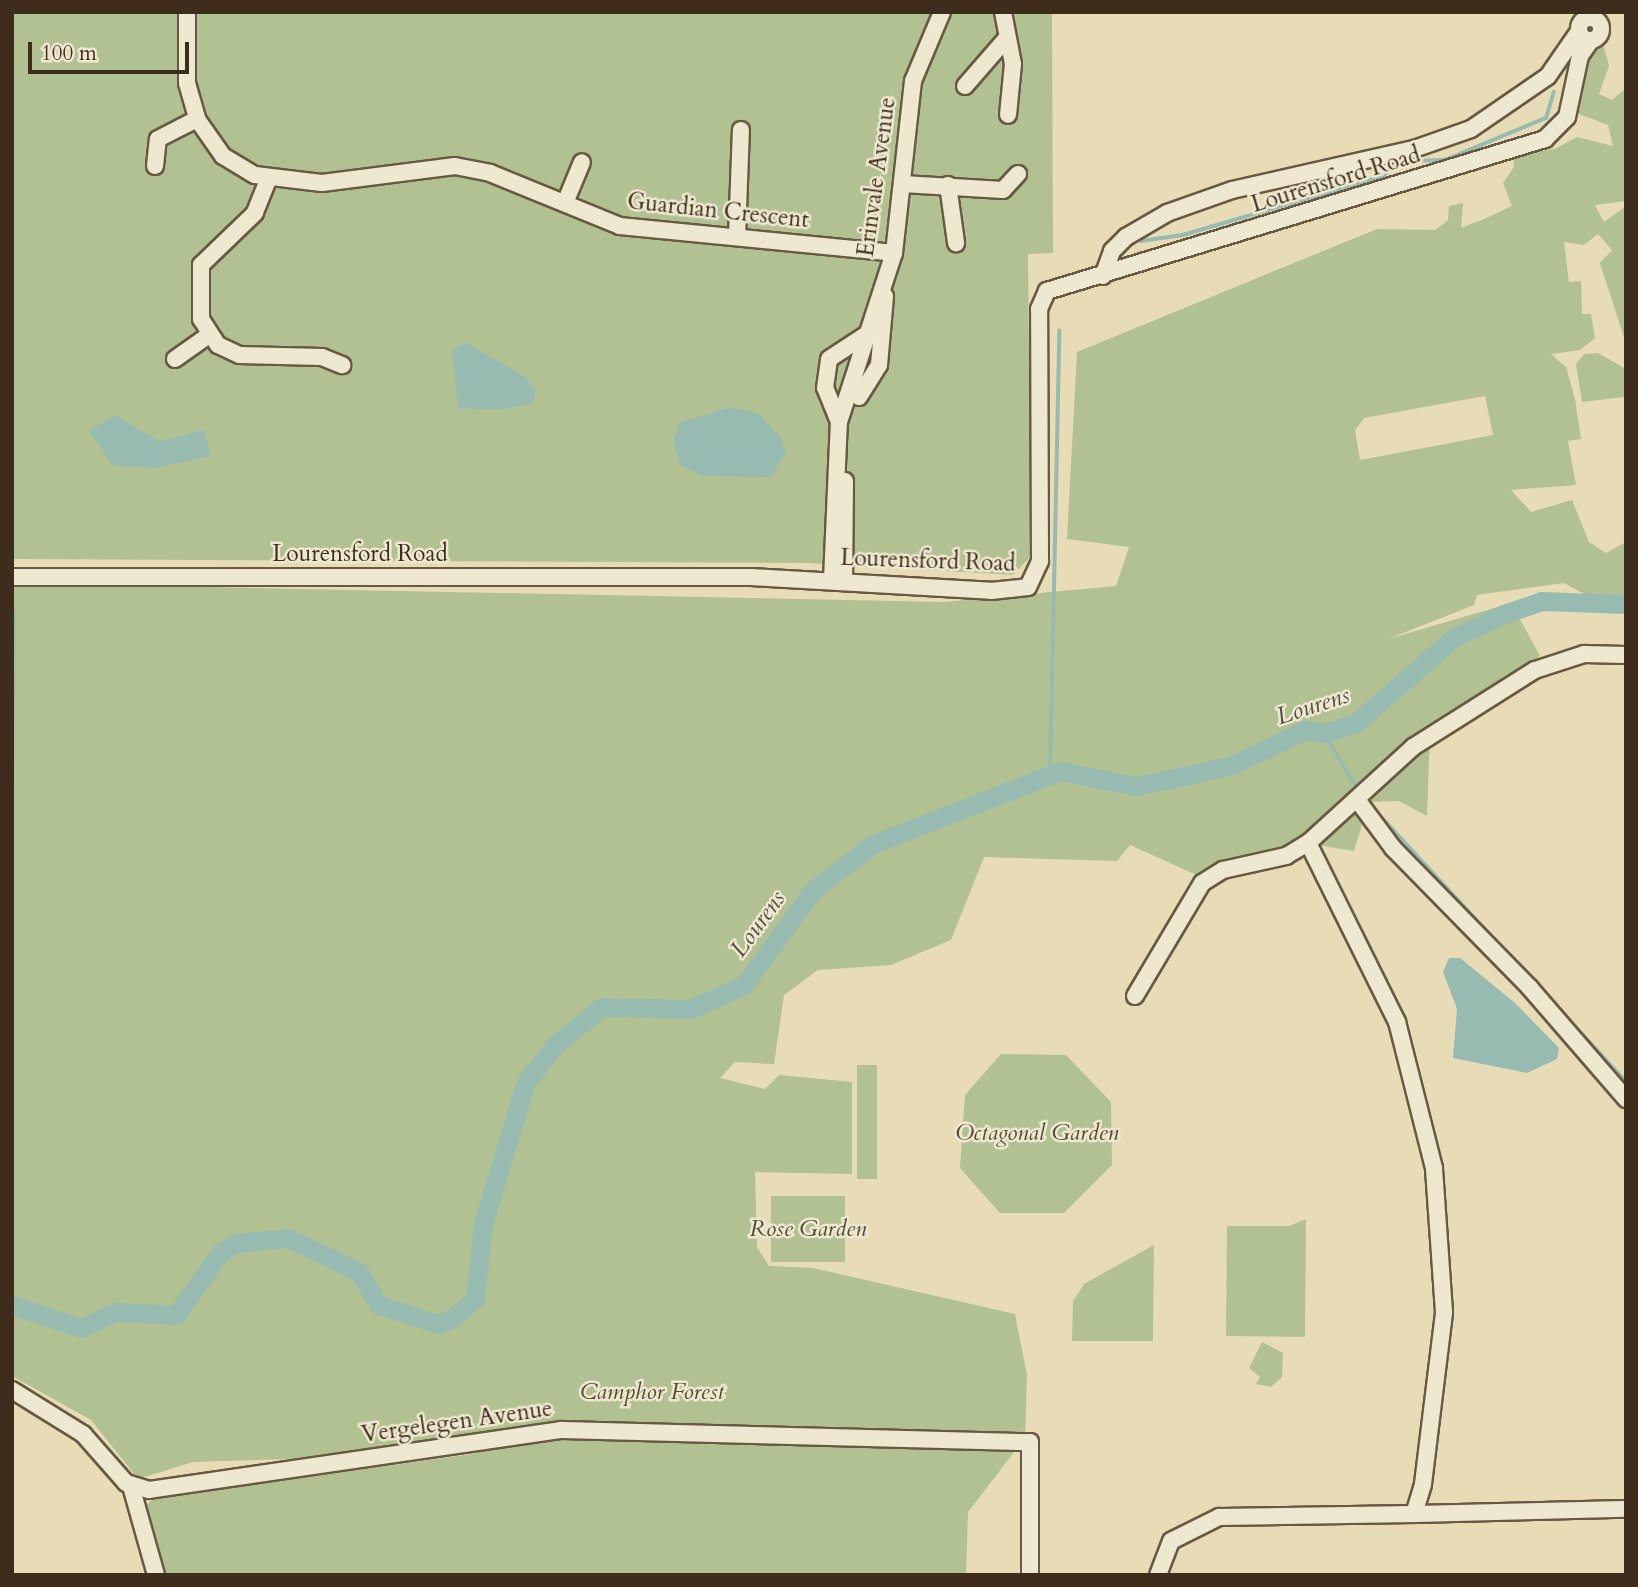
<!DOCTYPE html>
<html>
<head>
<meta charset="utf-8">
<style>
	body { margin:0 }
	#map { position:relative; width:1638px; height:1587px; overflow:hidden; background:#e7dcb6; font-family:Cardo,serif }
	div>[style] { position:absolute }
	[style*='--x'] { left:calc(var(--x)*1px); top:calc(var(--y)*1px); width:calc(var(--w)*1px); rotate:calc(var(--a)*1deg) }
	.green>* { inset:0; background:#b2c191; transform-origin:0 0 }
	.water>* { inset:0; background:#97bbb1 }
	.stream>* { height:3.5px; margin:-1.75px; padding:0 1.75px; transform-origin:1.75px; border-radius:1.75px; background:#97bbb1 }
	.river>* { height:19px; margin:-9.5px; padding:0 9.5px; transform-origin:9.5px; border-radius:9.5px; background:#97bbb1 }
	.roads { filter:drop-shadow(2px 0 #685942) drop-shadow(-2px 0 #685942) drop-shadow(0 2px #685942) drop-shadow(0 -2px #685942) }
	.minor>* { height:16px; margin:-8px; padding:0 8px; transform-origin:8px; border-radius:8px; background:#efe8d0 }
	.minor>.ring { margin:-8px; padding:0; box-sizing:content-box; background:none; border:16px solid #efe8d0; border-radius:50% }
	span { translate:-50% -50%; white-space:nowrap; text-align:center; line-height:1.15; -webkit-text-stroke:5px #efe8d0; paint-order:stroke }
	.street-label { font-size:23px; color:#3e2d1c }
	.park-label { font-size:23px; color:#554b33; font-style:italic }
	.water-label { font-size:24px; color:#545041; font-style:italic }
	.frame { position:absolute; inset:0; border:14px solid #3e2d1c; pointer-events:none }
	.scale { position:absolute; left:28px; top:42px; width:161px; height:32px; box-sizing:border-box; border:4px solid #3e2d1c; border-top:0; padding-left:9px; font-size:21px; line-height:24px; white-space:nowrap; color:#3e2d1c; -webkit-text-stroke:5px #efe8d0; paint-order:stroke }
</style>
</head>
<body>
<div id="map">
	<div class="green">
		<div style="clip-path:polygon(12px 12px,1052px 12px,1053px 253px,1028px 254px,1031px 556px,1013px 575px,808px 563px,12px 559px)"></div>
		<div style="clip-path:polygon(evenodd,1603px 44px,1609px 66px,1599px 94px,1612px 100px,1626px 88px,1626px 201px,1595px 205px,1604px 222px,1626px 206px,1626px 344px,1600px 263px,1612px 250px,1598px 234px,1584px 245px,1564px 242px,1569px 282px,1581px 281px,1582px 314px,1591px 314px,1595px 338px,1580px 350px,1551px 354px,1566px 367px,1575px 399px,1581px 439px,1568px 441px,1576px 485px,1511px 490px,1531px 512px,1572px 500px,1589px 542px,1606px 553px,1626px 542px,1626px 596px,1588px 596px,1564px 583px,1477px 595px,1474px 605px,1388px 639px,1511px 603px,1540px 656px,1430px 734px,1427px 816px,1399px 801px,1369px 802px,1354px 851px,1299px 842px,1237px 858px,1201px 877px,1130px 845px,1117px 861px,984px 857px,951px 940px,891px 965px,818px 970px,784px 995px,774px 1064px,735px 1062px,720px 1078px,765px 1089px,779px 1075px,852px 1082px,852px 1174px,755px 1172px,757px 1247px,769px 1266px,813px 1268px,1015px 1314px,1027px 1375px,1025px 1438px,968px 1512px,966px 1575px,163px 1575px,146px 1506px,154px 1498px,480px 1453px,193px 1462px,138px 1479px,91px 1420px,12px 1376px,12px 583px,944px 602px,1116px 586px,1129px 547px,1067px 539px,1077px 352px,1377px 229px,1435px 230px,1448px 220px,1449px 206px,1463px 203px,1461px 228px,1484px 219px,1512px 206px,1503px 183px,1514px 167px,1513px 154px,1555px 149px,1577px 137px,1613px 146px,1608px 125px,1574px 112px,1582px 67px,1603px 44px,1485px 396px,1493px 435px,1360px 460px,1355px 430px,1364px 418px,1485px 396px)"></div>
		<div style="clip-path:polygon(1598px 353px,1626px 369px,1626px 408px,1624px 397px,1582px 402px,1576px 364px,1584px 354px)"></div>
		<div style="clip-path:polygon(1001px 1054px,1066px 1055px,1111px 1102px,1112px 1165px,1064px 1213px,1000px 1213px,960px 1168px,965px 1095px)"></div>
		<div style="left:857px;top:1065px;width:20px;height:114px"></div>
		<div style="left:771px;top:1196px;width:74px;height:66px"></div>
		<div style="clip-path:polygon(1306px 1219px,1305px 1337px,1226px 1336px,1227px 1226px,1289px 1226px)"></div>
		<div style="clip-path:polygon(1154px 1245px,1153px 1341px,1072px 1341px,1073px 1301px,1084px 1284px)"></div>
		<div style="clip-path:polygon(1262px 1342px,1283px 1353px,1282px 1377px,1271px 1387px,1256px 1384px,1260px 1377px,1249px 1368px)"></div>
	</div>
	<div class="water">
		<div style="clip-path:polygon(465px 342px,525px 377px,536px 390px,533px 403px,499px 410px,458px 408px,452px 350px)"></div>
		<div style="clip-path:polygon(731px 407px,759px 414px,781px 438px,786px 453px,771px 477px,702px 476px,680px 465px,673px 442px,680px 422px)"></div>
		<div style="clip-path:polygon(115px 415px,159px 441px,204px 430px,211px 456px,156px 468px,113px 466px,89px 431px)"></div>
		<div style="clip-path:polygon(1449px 958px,1460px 958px,1515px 1003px,1559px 1048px,1557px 1059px,1527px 1073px,1453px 1058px,1457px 1009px,1443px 972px)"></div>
	</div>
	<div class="stream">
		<div style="--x:1141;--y:241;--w:42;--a:-8.1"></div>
		<div style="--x:1183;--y:235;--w:209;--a:-16.4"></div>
		<div style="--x:1383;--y:176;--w:24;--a:-38"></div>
		<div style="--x:1402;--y:161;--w:43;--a:-1.3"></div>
		<div style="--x:1445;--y:160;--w:109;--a:-22.6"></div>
		<div style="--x:1546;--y:118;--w:27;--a:-73"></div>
		<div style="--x:1324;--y:733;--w:68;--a:58.9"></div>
		<div style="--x:1050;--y:778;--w:447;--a:-88.8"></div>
		<div style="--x:12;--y:805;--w:192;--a:-89.4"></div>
		<div style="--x:1373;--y:808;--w:372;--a:47.2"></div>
	</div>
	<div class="river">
		<div style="--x:12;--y:1305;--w:73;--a:18.4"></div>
		<div style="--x:81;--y:1328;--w:38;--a:-25"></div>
		<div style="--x:116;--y:1312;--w:60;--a:2.9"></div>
		<div style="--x:176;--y:1315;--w:76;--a:-54.6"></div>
		<div style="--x:220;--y:1253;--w:19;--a:-32"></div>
		<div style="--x:236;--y:1243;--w:52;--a:-5.5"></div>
		<div style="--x:288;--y:1238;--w:79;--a:25.6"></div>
		<div style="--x:359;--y:1272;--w:39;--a:59"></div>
		<div style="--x:379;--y:1305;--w:62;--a:17.9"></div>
		<div style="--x:438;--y:1324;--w:14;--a:-21"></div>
		<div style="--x:451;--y:1319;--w:31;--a:-40"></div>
		<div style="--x:475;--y:1299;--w:75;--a:-83.9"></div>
		<div style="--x:483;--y:1224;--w:148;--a:-73.2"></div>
		<div style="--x:526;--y:1082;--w:47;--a:-51.9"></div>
		<div style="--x:555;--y:1045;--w:60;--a:-39"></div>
		<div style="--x:602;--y:1007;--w:89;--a:1.3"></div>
		<div style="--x:691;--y:1009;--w:58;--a:-24.4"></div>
		<div style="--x:744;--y:985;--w:117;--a:-54"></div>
		<div style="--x:813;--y:890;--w:76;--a:-37.5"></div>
		<div style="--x:873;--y:844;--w:201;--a:-21.3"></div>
		<div style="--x:1060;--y:771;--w:77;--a:11.2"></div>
		<div style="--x:1136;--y:786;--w:96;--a:-12"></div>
		<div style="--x:1230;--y:766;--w:83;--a:-25.6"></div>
		<div style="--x:1305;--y:730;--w:19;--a:9"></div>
		<div style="--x:1324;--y:733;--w:34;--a:-17"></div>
		<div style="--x:1356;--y:723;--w:129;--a:-41.2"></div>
		<div style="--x:1453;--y:638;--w:56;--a:-25.2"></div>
		<div style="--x:1504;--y:614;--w:39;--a:-19"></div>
		<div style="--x:1541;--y:601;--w:85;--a:2"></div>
	</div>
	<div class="roads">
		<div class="minor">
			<div style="--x:187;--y:12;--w:71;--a:90"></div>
			<div style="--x:187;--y:83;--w:37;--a:74"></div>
			<div style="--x:197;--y:119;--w:45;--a:54.9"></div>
			<div style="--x:223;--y:156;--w:37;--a:31"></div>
			<div style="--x:255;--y:175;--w:67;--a:6.8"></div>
			<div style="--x:322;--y:183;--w:134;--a:-7.3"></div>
			<div style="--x:455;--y:166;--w:36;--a:11"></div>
			<div style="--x:490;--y:173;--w:140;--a:22.2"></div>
			<div style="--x:620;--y:226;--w:275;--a:5.6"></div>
			<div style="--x:1003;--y:12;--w:53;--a:79.1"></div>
			<div style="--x:1013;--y:64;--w:51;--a:95.6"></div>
			<div class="ring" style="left:1579px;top:18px;width:6px;height:6px"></div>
			<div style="--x:965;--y:86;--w:60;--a:-49.1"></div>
			<div style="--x:155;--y:166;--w:27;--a:-84"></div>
			<div style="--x:158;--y:139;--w:44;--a:-27.1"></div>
			<div style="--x:268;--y:180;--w:35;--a:112"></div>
			<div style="--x:255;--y:213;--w:75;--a:136.1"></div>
			<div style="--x:201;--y:265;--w:54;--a:90"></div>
			<div style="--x:201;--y:319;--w:31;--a:57"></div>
			<div style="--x:218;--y:345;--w:23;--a:25"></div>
			<div style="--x:239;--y:355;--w:83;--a:1.4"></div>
			<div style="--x:322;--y:357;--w:22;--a:22"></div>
			<div style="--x:903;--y:184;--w:100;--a:3.4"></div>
			<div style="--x:1003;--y:190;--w:22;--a:-47"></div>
			<div style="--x:948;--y:185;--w:59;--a:82.1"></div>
			<div style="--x:565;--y:203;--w:44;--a:-67.5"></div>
			<div style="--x:737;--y:237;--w:107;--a:-87.9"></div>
			<div style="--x:1103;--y:276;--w:27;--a:-70"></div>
			<div style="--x:1112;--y:251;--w:20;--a:-45"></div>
			<div style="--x:1126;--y:237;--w:48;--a:-30.3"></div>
			<div style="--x:1167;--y:213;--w:69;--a:-19.5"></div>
			<div style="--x:1232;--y:190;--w:187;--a:-12.7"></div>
			<div style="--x:1414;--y:149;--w:60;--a:-19.3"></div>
			<div style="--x:1471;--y:129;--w:93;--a:-34.5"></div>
			<div style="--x:1548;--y:76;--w:55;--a:-55.4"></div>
			<div style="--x:175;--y:359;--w:42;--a:-35.2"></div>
			<div style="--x:859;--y:397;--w:38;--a:-58"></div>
			<div style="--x:879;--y:365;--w:69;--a:-85"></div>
			<div style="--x:839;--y:422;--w:37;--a:-112"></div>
			<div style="--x:825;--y:388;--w:29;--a:-82"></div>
			<div style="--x:829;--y:359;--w:42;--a:-33.3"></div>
			<div style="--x:12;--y:577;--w:739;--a:0"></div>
			<div style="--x:751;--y:577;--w:240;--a:3.3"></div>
			<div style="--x:991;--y:591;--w:37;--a:-6"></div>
			<div style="--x:1028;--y:587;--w:29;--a:-65"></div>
			<div style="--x:1040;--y:561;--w:252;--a:-90.2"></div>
			<div style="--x:1039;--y:309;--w:20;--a:-66"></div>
			<div style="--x:1047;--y:291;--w:521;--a:-16.97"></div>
			<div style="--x:1545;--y:139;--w:31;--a:-45"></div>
			<div style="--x:1567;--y:117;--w:62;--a:-78"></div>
			<div style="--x:1580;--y:56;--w:19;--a:-55"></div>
			<div style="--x:832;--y:580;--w:158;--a:-87.5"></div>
			<div style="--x:839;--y:422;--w:178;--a:-72"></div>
			<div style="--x:894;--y:253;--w:173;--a:-83.7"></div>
			<div style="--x:913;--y:81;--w:75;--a:-67.2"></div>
			<div style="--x:844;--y:581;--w:100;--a:-89.4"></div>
			<div style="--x:1358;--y:801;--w:59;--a:53.3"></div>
			<div style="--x:1393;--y:848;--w:196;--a:45.6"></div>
			<div style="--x:1530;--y:988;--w:147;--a:49.1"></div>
			<div style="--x:1135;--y:996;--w:131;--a:-59.3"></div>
			<div style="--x:1202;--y:883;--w:25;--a:-32"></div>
			<div style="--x:1223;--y:870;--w:65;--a:-12.5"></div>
			<div style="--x:1286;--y:856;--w:26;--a:-31"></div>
			<div style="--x:1308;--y:843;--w:142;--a:-42.4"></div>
			<div style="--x:1413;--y:747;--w:144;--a:-32.3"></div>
			<div style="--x:1535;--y:670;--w:52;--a:-18.1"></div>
			<div style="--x:1584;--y:654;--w:42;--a:1.4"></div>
			<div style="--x:12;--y:1390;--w:84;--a:31.8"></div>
			<div style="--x:83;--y:1434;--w:65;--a:48.7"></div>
			<div style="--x:126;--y:1483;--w:24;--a:17"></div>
			<div style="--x:149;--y:1490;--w:416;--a:-8.3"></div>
			<div style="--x:561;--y:1430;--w:469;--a:1.5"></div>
			<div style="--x:1030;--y:1442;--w:133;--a:90"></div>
			<div style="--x:131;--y:1486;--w:92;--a:74.3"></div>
			<div style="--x:1414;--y:1514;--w:212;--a:-1.4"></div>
			<div style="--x:1158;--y:1575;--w:36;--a:-69"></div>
			<div style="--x:1171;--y:1541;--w:54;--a:-26.6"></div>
			<div style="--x:1219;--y:1517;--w:195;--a:-0.9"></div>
			<div style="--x:1414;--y:1514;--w:31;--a:-73"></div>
			<div style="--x:1423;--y:1484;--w:173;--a:-83"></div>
			<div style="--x:1444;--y:1312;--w:144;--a:-94"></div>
			<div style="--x:1434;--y:1168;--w:151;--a:-104.2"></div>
			<div style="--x:1397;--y:1022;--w:200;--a:-116.4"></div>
		</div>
	</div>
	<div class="street-label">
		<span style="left:877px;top:177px;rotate:-82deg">Erinvale Avenue</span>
		<span style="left:1336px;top:180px;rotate:-17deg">Lourensford Road</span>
		<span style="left:718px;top:211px;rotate:6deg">Guardian Crescent</span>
		<span style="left:360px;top:554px">Lourensford Road</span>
		<span style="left:928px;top:561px;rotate:2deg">Lourensford Road</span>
		<span style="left:457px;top:1422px;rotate:-8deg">Vergelegen Avenue</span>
	</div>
	<div class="park-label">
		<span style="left:1037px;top:1133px">Octagonal Garden</span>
		<span style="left:808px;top:1229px">Rose Garden</span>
		<span style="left:652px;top:1392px">Camphor Forest</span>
	</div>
	<div class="water-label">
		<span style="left:1313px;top:706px;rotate:-18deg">Lourens</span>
		<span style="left:758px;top:924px;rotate:-54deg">Lourens</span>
	</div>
	<div class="frame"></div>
	<div class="scale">100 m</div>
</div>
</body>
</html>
